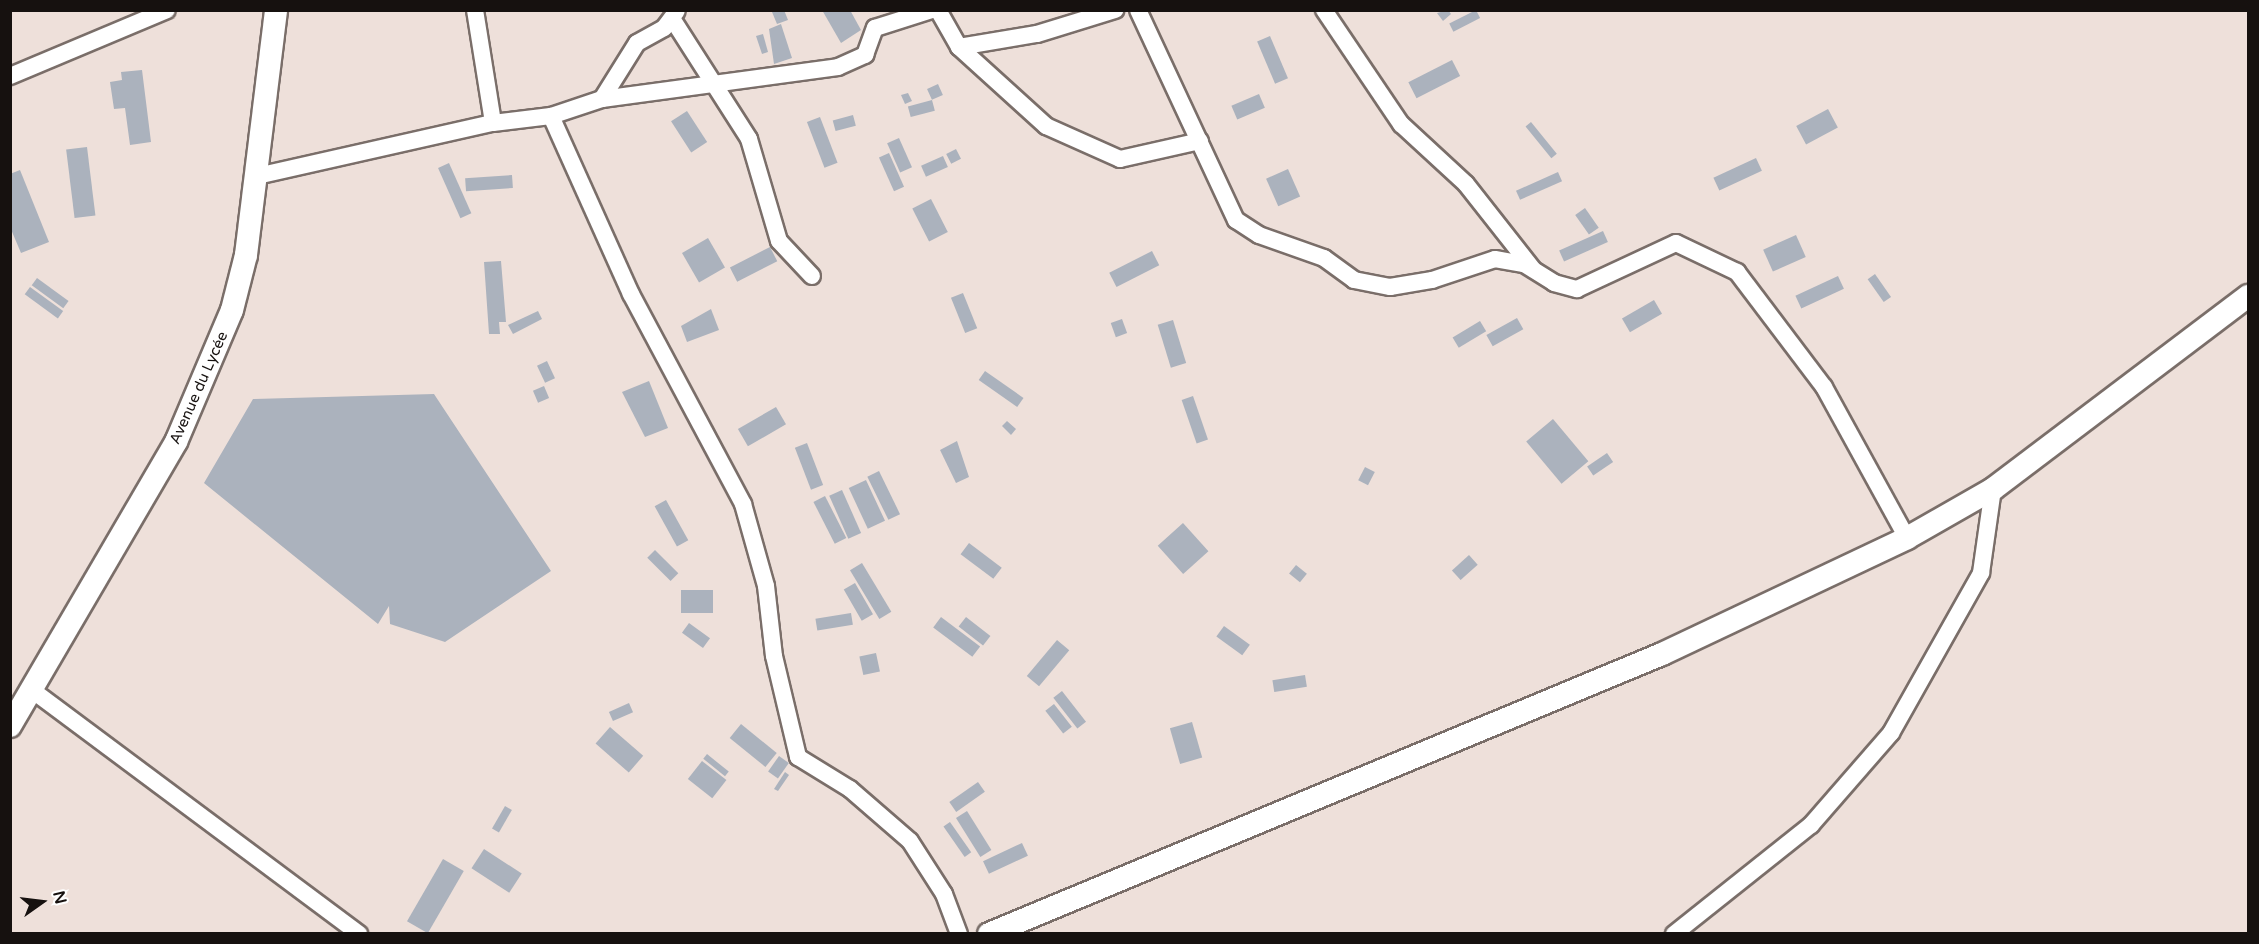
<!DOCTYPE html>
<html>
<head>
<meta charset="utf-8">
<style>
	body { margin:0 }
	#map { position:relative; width:2259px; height:944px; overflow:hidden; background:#eee0da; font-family:"Varela Round",sans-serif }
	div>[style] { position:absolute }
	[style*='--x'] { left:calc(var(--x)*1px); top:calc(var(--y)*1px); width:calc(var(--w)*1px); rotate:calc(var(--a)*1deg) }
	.building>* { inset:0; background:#abb2bd; transform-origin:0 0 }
	.roads { filter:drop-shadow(2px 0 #7a6e69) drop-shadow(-2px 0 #7a6e69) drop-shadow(0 2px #7a6e69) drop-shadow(0 -2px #7a6e69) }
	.street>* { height:16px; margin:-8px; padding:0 8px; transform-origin:8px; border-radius:8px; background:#fff }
	.secondary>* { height:22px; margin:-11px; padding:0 11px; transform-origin:11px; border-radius:11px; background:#fff }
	span { translate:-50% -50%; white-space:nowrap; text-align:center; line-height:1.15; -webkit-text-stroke:4.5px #fff; paint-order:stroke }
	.street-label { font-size:15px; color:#16110f }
	.frame { position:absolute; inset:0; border:12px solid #16110f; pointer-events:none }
	.north { position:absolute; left:12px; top:872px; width:60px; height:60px; -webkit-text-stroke:4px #fff; paint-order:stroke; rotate:76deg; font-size:16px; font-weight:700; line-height:24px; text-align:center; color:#16110f }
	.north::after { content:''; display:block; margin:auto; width:21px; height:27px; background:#16110f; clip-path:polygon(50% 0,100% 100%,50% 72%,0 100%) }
</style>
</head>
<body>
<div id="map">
	<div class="building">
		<div style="clip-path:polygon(784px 10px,788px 20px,777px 24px,772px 12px)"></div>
		<div style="clip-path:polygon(822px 10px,850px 10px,861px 30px,841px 43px)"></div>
		<div style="clip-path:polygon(1448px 10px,1451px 14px,1443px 21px,1437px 13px)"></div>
		<div style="left:1476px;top:10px;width:9px;height:30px;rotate:63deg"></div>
		<div style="clip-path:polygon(781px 24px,792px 58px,774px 64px,769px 29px)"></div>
		<div style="clip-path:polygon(763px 34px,768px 52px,762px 54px,756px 36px)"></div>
		<div style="left:1270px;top:36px;width:46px;height:14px;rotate:67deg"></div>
		<div style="left:1452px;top:60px;width:18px;height:49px;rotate:63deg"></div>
		<div style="clip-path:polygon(142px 70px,151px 142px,130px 145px,125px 108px,114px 109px,110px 82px,122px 80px,121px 72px)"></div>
		<div style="left:938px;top:84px;width:12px;height:12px;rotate:66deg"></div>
		<div style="clip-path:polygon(908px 93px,912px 101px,905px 104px,901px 95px)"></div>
		<div style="left:1259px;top:94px;width:15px;height:30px;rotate:67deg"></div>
		<div style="left:932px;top:100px;width:11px;height:25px;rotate:75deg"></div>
		<div style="left:1828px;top:109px;width:21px;height:36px;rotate:62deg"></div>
		<div style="left:687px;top:111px;width:37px;height:19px;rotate:57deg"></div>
		<div style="left:853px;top:115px;width:11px;height:21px;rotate:75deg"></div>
		<div style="left:820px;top:117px;width:49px;height:14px;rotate:69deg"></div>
		<div style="left:1531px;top:122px;width:41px;height:7px;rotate:51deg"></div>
		<div style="left:899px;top:138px;width:32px;height:13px;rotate:66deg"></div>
		<div style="left:87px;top:147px;width:69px;height:21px;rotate:83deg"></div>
		<div style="left:956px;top:149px;width:11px;height:11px;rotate:63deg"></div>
		<div style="left:889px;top:153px;width:37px;height:11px;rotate:66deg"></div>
		<div style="left:943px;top:156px;width:12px;height:24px;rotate:66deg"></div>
		<div style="left:1756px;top:158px;width:14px;height:47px;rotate:65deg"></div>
		<div style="left:449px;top:163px;width:55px;height:12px;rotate:66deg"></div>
		<div style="left:1288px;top:169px;width:30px;height:24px;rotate:66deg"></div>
		<div style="clip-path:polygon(20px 170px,49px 242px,21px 253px,10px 227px,10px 174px)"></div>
		<div style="left:1558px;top:172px;width:10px;height:46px;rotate:66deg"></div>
		<div style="left:512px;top:175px;width:13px;height:47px;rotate:86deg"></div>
		<div style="left:931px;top:199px;width:37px;height:21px;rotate:63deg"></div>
		<div style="left:1585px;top:208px;width:24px;height:12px;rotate:55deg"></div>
		<div style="left:1603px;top:231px;width:12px;height:48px;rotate:66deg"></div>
		<div style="left:1796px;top:235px;width:24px;height:36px;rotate:66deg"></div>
		<div style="left:708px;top:238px;width:34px;height:30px;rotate:60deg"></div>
		<div style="left:770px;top:247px;width:16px;height:45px;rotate:63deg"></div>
		<div style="left:1152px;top:251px;width:16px;height:48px;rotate:63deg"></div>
		<div style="clip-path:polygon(501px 261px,506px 322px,499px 322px,500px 334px,489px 334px,484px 262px)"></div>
		<div style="left:1875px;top:274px;width:28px;height:9px;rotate:55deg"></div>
		<div style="left:1838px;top:276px;width:14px;height:47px;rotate:65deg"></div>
		<div style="left:37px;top:278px;width:39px;height:9px;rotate:36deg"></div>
		<div style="left:30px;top:287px;width:41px;height:9px;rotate:36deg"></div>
		<div style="left:963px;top:293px;width:38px;height:13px;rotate:68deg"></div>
		<div style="left:1654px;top:300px;width:16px;height:37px;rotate:60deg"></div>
		<div style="clip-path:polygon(711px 309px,719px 330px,687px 342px,681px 326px)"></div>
		<div style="clip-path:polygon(538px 311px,542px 319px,513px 334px,508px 325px)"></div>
		<div style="left:1517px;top:318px;width:13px;height:35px;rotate:61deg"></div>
		<div style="left:1122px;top:319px;width:15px;height:12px;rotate:70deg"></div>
		<div style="left:1173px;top:320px;width:45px;height:16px;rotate:73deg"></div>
		<div style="left:1480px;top:321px;width:12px;height:32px;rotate:59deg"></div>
		<div style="left:547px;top:361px;width:19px;height:11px;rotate:65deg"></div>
		<div style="left:985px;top:371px;width:47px;height:11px;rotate:35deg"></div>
		<div style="clip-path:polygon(649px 381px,668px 428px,645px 437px,622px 392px)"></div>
		<div style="left:544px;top:386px;width:13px;height:12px;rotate:67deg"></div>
		<div style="clip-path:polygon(434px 394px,551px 571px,445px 642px,390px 624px,389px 606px,378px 624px,204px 483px,253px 399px)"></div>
		<div style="left:1193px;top:396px;width:46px;height:12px;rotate:71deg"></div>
		<div style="left:776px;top:407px;width:20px;height:44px;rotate:60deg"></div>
		<div style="left:1553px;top:419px;width:55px;height:35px;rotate:50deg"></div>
		<div style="clip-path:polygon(1007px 421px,1016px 429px,1011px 435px,1002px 426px)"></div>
		<div style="clip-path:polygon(957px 441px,969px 477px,956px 483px,940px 450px)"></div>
		<div style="left:807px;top:443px;width:45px;height:13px;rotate:69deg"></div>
		<div style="left:1607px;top:453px;width:11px;height:24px;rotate:56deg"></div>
		<div style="left:1365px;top:467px;width:11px;height:15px;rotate:27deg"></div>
		<div style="left:879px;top:471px;width:48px;height:13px;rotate:64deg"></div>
		<div style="left:866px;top:480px;width:45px;height:19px;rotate:65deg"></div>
		<div style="left:842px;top:490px;width:47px;height:14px;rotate:66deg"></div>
		<div style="left:825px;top:496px;width:47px;height:13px;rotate:63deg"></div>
		<div style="left:666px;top:500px;width:46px;height:13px;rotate:61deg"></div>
		<div style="left:1183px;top:523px;width:38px;height:34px;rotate:48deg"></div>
		<div style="left:969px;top:543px;width:41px;height:14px;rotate:37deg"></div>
		<div style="left:655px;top:550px;width:33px;height:11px;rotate:45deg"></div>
		<div style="left:1469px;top:555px;width:13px;height:23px;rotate:48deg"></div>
		<div style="left:862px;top:563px;width:57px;height:14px;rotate:59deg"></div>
		<div style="left:1296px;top:565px;width:14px;height:11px;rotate:39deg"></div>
		<div style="left:855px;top:583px;width:36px;height:13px;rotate:60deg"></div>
		<div style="left:681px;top:590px;width:32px;height:23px"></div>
		<div style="left:851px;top:613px;width:12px;height:36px;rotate:81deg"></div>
		<div style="left:941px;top:617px;width:49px;height:13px;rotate:37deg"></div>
		<div style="left:966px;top:617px;width:31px;height:12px;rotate:38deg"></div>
		<div style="left:689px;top:623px;width:26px;height:12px;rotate:36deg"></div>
		<div style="left:1224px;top:626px;width:32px;height:13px;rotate:36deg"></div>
		<div style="left:1057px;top:640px;width:16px;height:47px;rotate:40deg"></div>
		<div style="left:876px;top:653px;width:19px;height:17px;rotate:78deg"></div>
		<div style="left:1305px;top:675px;width:12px;height:33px;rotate:81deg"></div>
		<div style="left:1062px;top:691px;width:39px;height:11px;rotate:52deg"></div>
		<div style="left:629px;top:703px;width:10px;height:22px;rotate:66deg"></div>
		<div style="left:1054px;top:704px;width:29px;height:11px;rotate:52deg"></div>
		<div style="left:1192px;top:722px;width:37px;height:23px;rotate:74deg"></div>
		<div style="left:741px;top:724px;width:46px;height:18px;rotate:39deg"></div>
		<div style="left:610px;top:727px;width:44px;height:22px;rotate:41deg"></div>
		<div style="left:707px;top:754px;width:28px;height:6px;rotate:39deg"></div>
		<div style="left:779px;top:756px;width:12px;height:19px;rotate:35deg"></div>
		<div style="left:702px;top:761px;width:31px;height:23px;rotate:38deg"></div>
		<div style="clip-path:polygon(785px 772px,789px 775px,778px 791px,774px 789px)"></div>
		<div style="left:978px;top:782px;width:12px;height:35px;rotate:55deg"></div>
		<div style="left:505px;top:806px;width:8px;height:26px;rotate:30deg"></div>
		<div style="left:967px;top:811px;width:46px;height:13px;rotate:58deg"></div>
		<div style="left:950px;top:822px;width:37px;height:8px;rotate:55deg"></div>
		<div style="left:1022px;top:843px;width:14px;height:43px;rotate:65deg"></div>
		<div style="left:484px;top:849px;width:45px;height:23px;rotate:33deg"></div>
		<div style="left:443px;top:859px;width:24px;height:72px;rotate:30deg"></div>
	</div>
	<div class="roads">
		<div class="street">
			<div style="--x:475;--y:10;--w:114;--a:80.9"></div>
			<div style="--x:938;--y:10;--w:43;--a:60.4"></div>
			<div style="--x:959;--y:47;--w:118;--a:42.2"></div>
			<div style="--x:1046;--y:126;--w:81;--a:24"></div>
			<div style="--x:1120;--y:159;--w:82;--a:-12.7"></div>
			<div style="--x:1138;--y:10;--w:232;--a:65"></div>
			<div style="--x:1236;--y:220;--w:27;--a:33"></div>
			<div style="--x:1259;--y:235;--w:69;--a:19.5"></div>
			<div style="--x:1324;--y:258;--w:37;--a:36"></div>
			<div style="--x:1354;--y:280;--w:37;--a:11"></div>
			<div style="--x:1390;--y:287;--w:43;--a:-9.5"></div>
			<div style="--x:1432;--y:280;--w:66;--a:-18.4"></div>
			<div style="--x:1495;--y:259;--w:29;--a:10"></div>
			<div style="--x:1524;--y:264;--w:36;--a:32"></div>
			<div style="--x:1554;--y:283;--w:24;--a:15"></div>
			<div style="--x:1577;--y:289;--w:109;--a:-24.9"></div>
			<div style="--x:1676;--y:243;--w:68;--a:25.4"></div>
			<div style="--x:1737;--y:272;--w:144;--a:52.9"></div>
			<div style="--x:1824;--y:387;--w:172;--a:61.2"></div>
			<div style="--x:1324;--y:10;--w:138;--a:56"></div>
			<div style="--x:1401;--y:124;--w:88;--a:42.7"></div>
			<div style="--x:1466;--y:184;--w:108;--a:51.8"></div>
			<div style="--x:673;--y:20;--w:141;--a:57.4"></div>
			<div style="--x:749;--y:139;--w:106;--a:73.6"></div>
			<div style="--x:779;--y:241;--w:48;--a:46.7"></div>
			<div style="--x:959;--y:47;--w:79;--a:-9.5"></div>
			<div style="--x:1037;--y:34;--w:82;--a:-17.1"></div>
			<div style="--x:10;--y:76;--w:170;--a:-22.8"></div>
			<div style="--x:602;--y:99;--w:66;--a:-58"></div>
			<div style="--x:637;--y:43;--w:31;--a:-29"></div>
			<div style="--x:664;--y:28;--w:21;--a:-53"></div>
			<div style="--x:551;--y:116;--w:54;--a:-18.4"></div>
			<div style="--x:602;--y:99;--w:238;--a:-7.7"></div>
			<div style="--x:838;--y:67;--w:30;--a:-24"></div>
			<div style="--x:865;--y:55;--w:29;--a:-70"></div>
			<div style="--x:875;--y:28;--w:60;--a:-17.5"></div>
			<div style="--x:257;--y:176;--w:242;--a:-12.7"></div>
			<div style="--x:493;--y:123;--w:58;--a:-6.9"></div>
			<div style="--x:551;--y:116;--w:195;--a:65.8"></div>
			<div style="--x:631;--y:294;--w:238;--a:61.9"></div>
			<div style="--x:743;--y:504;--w:85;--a:74.3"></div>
			<div style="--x:766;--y:586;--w:70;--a:83.5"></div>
			<div style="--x:774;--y:656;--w:104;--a:76.6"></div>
			<div style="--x:798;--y:757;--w:61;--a:31.6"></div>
			<div style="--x:850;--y:789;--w:79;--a:40.9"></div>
			<div style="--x:910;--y:841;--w:63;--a:57.3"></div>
			<div style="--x:944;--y:894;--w:43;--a:69.4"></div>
			<div style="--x:32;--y:690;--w:408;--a:36.7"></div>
			<div style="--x:1674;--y:934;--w:175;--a:-38.5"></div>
			<div style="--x:1811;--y:825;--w:122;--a:-49"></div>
			<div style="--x:1891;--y:733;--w:184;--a:-60.6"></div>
			<div style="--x:1981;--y:573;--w:85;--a:-81.9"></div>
		</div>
		<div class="secondary">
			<div style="--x:10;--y:726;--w:329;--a:-59.7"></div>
			<div style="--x:176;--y:442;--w:143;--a:-67"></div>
			<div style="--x:232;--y:310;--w:57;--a:-75.7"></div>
			<div style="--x:246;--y:255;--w:247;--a:-83"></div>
			<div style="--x:989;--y:934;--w:729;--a:-22.59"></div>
			<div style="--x:1662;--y:654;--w:271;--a:-25.3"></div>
			<div style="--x:1907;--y:538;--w:99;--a:-29.7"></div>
			<div style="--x:1993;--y:489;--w:320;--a:-37.1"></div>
		</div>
	</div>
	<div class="street-label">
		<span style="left:199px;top:388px;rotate:-66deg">Avenue du Lycée</span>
	</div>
	<div class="frame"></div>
	<div class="north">N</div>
</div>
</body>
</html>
